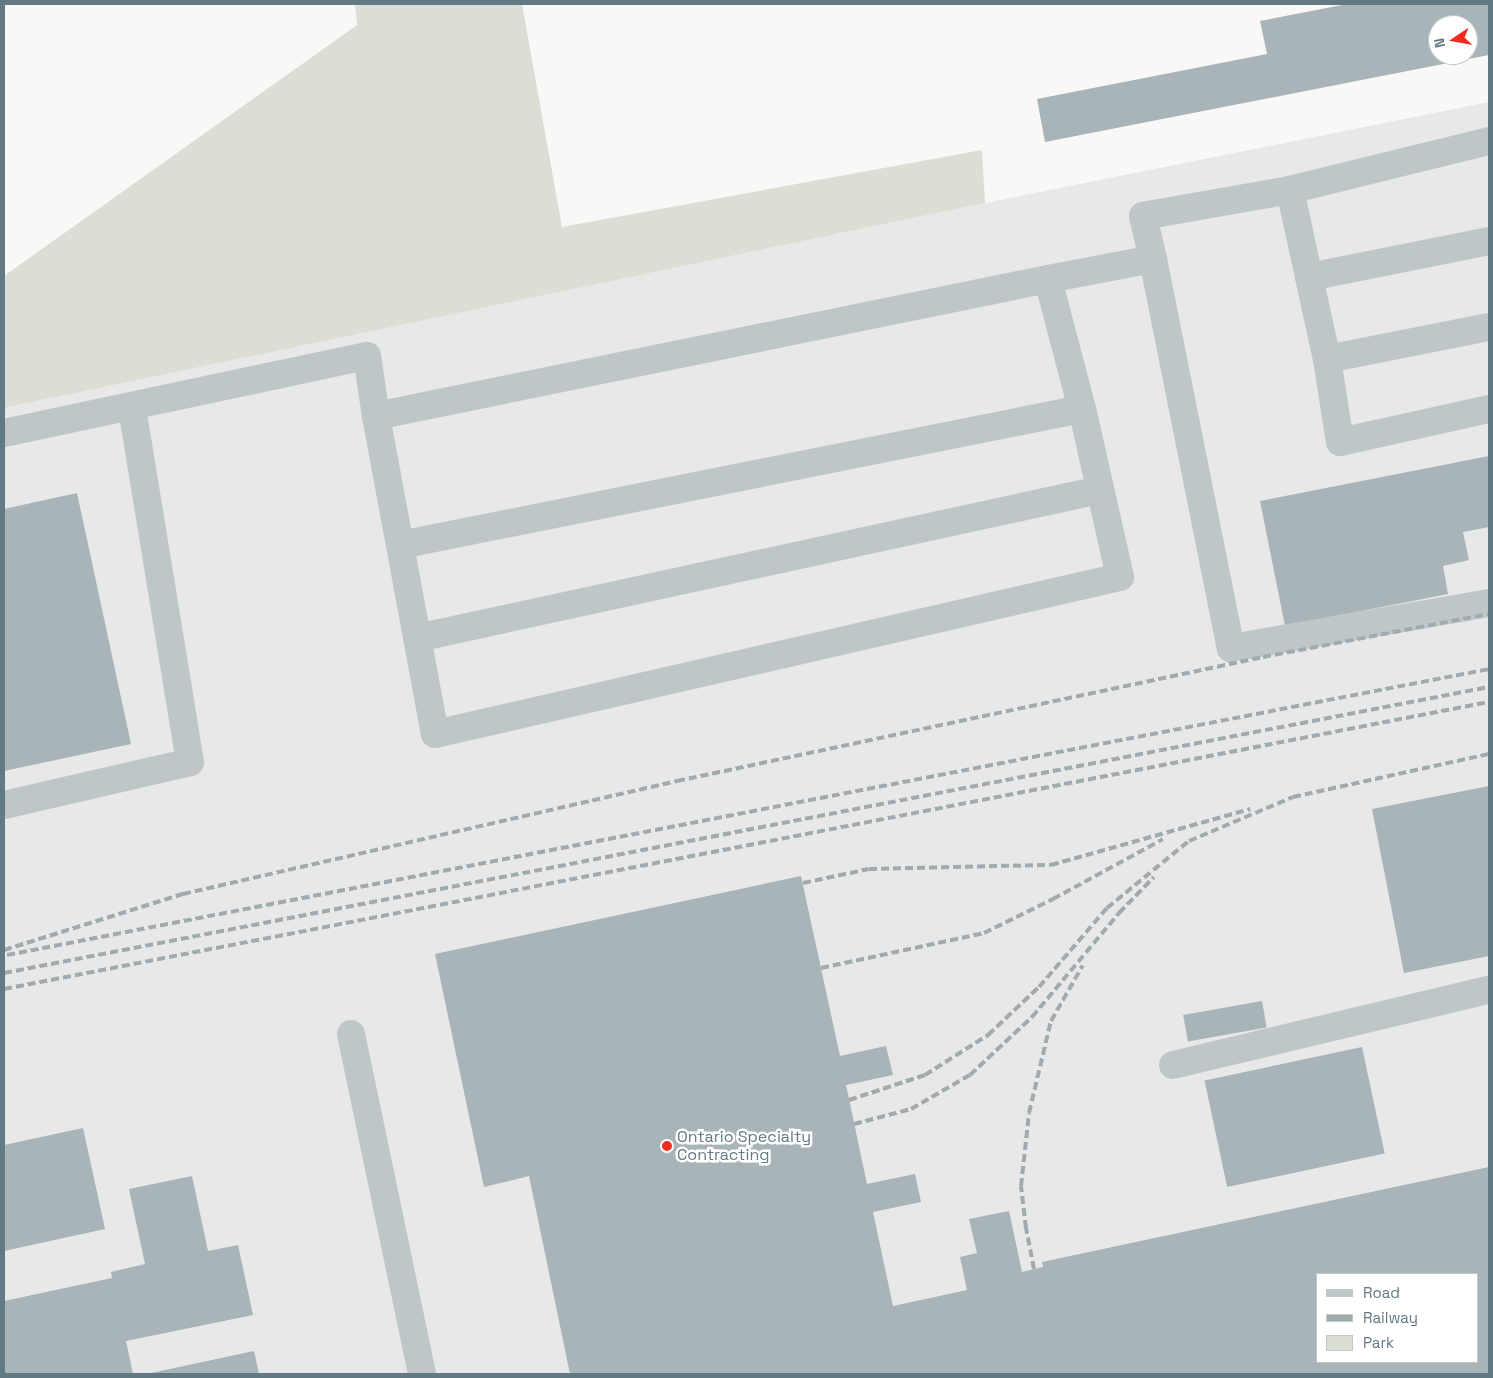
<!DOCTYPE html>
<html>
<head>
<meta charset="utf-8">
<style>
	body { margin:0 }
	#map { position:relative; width:1493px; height:1378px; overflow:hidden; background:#f9f8f6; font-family:"Space Grotesk",sans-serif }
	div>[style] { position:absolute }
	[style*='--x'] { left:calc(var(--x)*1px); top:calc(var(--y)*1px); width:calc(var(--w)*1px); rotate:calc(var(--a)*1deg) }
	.built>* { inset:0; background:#e7e8e7 }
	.green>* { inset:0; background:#daded5 }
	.building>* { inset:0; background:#a8b4b8; transform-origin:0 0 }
	.minor>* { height:28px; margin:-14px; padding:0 14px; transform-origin:14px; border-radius:14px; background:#bec6c8 }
	.rail>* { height:4px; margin-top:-2px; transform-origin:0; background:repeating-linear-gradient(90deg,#a0aaaf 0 8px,transparent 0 12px) }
	.dots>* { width:14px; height:14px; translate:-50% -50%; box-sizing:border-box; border:2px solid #fff; border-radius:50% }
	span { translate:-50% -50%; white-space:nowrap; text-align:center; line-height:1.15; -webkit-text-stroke:5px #fff; paint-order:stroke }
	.poi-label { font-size:16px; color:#617a83 }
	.left { translate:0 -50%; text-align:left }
	.frame { position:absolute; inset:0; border:5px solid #617a83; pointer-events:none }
	.legend { position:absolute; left:1316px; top:1273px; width:162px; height:90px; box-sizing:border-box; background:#fff; border:1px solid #c0cacd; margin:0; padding:6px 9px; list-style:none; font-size:15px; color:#617a83 }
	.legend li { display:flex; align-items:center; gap:10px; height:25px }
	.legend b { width:25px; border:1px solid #c0cacd }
	.north { position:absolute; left:1428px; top:15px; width:50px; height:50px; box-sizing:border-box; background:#fff; border:1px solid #c0cacd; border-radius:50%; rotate:258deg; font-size:14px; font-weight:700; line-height:20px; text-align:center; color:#617a83 }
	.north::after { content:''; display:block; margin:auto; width:18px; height:22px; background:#f12c1e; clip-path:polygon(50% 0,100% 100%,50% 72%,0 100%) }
</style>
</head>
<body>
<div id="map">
	<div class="built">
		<div style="clip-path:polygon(evenodd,1489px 102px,1489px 1374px,4px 1374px,4px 408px,985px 203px,1489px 102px,1317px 1274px,1477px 1274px,1477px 1362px,1317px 1362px,1317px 1274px)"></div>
	</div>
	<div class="green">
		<div style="clip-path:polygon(355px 4px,522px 4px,562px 227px,982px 150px,985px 203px,4px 408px,4px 276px,357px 25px)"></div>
	</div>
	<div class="building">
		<div style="clip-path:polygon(evenodd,1347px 4px,1489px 4px,1489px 55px,1045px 142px,1037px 99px,1267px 54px,1260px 21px,1347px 4px,1438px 25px,1468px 25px,1468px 55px,1438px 55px,1438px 25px)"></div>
		<div style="clip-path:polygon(1489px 456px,1489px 527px,1463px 532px,1469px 560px,1443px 566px,1448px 594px,1285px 626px,1260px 501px)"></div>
		<div style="clip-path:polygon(77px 493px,131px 744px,4px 771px,4px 509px)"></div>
		<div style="clip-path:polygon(1489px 786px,1489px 956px,1404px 973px,1372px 809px)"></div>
		<div style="clip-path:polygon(evenodd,801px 876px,840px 1056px,886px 1046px,893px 1075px,846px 1085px,867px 1184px,915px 1174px,921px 1202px,873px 1212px,893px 1306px,967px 1290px,960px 1257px,977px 1253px,969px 1219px,1009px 1211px,1022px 1272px,1043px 1267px,1042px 1262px,1489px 1167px,1489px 1374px,570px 1374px,529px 1176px,484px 1187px,435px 954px,801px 876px,1317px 1274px,1477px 1274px,1477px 1362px,1317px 1362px,1317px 1274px)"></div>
		<div style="left:1262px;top:1001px;width:27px;height:80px;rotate:80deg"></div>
		<div style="left:1362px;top:1047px;width:109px;height:161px;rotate:78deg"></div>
		<div style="clip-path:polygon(83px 1128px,105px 1229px,4px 1251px,4px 1145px)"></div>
		<div style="clip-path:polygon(192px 1176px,208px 1251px,238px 1245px,253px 1315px,126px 1341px,133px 1374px,4px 1374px,4px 1301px,112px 1278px,111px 1272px,145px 1264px,129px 1189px)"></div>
		<div style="clip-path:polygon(254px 1351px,259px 1374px,151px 1374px,151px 1373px)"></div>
	</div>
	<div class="minor">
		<div style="--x:1489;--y:141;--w:205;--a:166.2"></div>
		<div style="--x:1290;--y:190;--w:149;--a:170"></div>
		<div style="--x:1143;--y:216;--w:44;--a:76.9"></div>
		<div style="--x:1153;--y:259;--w:397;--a:78.7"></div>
		<div style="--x:1231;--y:648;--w:262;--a:-9.9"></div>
		<div style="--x:1290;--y:190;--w:173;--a:77.7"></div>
		<div style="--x:1327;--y:359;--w:165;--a:-11.2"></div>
		<div style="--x:1309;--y:277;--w:184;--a:-11.3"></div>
		<div style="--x:1048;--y:279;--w:107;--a:-10.8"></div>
		<div style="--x:1327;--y:359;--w:84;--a:81.1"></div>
		<div style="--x:1340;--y:442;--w:153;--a:-12.5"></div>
		<div style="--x:4;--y:433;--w:371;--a:-12"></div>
		<div style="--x:367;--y:356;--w:61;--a:81.5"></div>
		<div style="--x:376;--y:416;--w:323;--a:79.5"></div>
		<div style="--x:435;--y:734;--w:703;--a:-12.91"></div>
		<div style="--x:1120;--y:577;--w:172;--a:-102.7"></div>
		<div style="--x:1082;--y:409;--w:134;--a:-104.7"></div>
		<div style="--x:1048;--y:279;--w:686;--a:168.48"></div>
		<div style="--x:400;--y:545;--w:695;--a:-11.28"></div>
		<div style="--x:417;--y:638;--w:699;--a:-12.23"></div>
		<div style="--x:4;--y:805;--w:191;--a:-13"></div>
		<div style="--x:190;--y:762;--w:360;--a:-99.3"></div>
		<div style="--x:351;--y:1034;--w:347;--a:78.2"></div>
		<div style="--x:1173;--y:1065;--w:325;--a:-13.4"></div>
	</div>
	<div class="rail">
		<div style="--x:803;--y:883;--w:67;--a:-12"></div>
		<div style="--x:869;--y:869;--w:182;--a:-1.3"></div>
		<div style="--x:1051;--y:865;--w:207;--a:-15.7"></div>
		<div style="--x:4;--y:950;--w:188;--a:-17.4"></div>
		<div style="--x:183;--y:894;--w:507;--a:-12.88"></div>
		<div style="--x:677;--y:781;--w:599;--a:-11.95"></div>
		<div style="--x:1263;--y:657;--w:230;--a:-10.8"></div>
		<div style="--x:7;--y:955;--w:1509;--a:-10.92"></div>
		<div style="--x:821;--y:968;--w:167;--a:-12.1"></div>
		<div style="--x:984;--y:933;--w:77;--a:-26.2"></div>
		<div style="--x:1053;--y:899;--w:125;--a:-28.6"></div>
		<div style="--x:4;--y:973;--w:1512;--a:-10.9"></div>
		<div style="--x:4;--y:989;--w:1512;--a:-10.94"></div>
		<div style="--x:849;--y:1100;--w:80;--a:-18.2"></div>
		<div style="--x:925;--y:1075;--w:75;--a:-32.4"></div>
		<div style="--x:988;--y:1035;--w:70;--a:-43.3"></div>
		<div style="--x:1039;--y:987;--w:104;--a:-49.3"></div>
		<div style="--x:1107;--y:908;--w:106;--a:-39.3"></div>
		<div style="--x:1189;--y:841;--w:113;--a:-22.9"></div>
		<div style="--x:1293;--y:797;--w:201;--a:-12.4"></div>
		<div style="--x:854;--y:1124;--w:59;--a:-14.7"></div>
		<div style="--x:911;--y:1109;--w:68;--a:-30"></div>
		<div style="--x:970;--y:1075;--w:85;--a:-43.1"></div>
		<div style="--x:1032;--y:1017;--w:136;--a:-50.1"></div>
		<div style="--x:1119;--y:913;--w:50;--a:-45.8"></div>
		<div style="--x:1034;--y:1269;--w:42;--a:-101"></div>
		<div style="--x:1026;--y:1228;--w:42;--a:-96.8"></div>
		<div style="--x:1021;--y:1186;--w:73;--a:-83.7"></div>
		<div style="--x:1029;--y:1113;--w:95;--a:-76.6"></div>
		<div style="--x:1051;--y:1021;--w:64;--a:-60.3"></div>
	</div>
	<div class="dots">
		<div style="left:667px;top:1146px;background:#f12c1e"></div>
	</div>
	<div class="poi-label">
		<span class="left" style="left:677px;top:1146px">Ontario Specialty<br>Contracting</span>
	</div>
	<div class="frame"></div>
	<ul class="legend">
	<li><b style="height:6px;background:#bec6c8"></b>Road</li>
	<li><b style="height:6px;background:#a0aaaf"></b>Railway</li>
	<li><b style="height:14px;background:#daded5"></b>Park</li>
	</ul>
	<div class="north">N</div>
</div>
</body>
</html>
